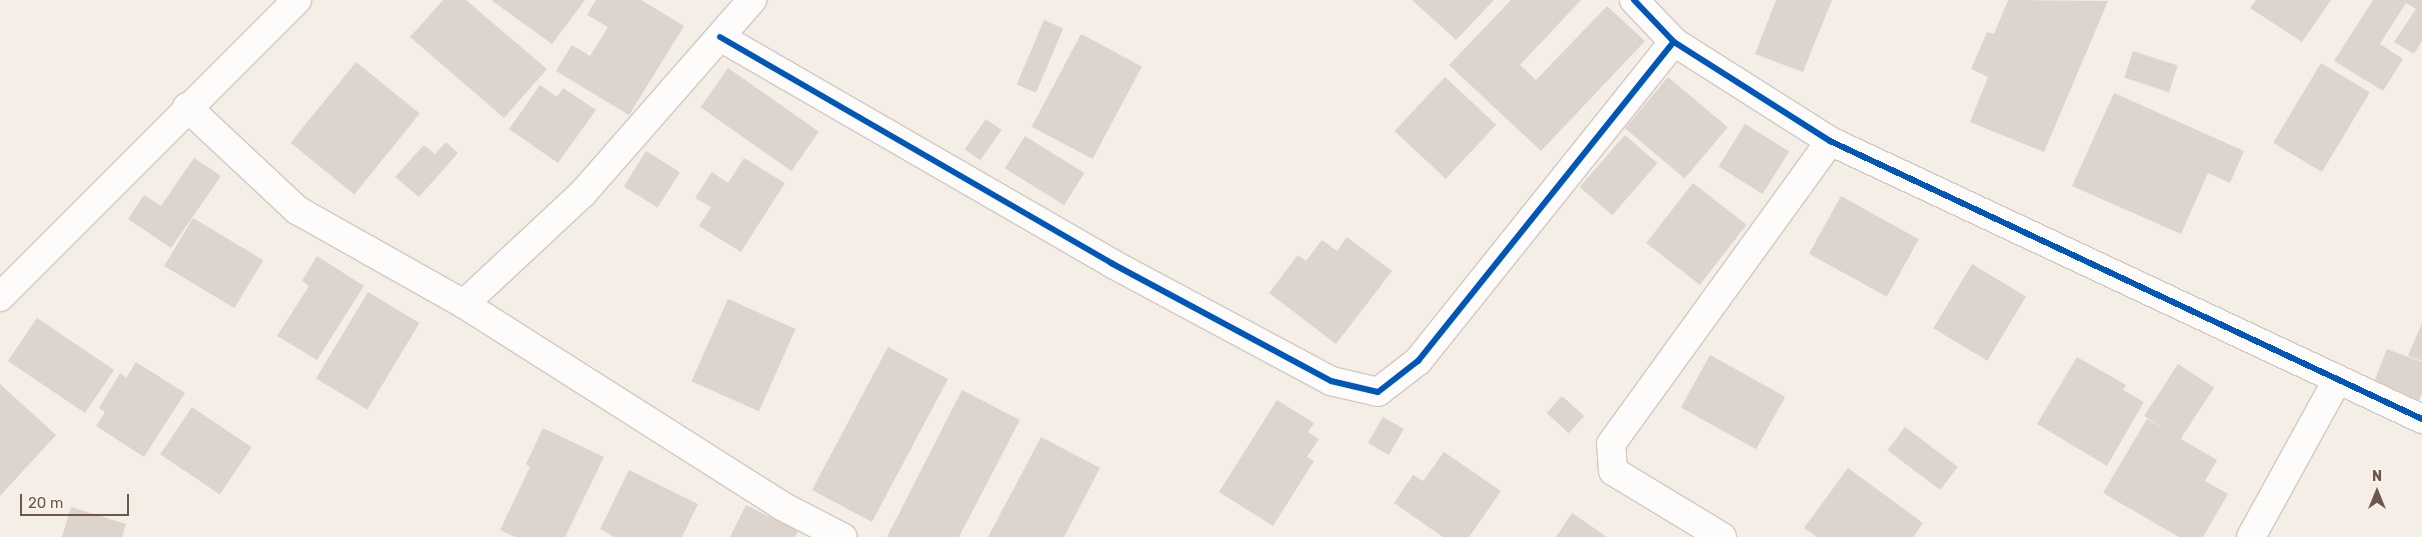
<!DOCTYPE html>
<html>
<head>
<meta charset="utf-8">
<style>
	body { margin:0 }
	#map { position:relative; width:2422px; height:537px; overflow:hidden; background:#f4eee7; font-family:Rubik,sans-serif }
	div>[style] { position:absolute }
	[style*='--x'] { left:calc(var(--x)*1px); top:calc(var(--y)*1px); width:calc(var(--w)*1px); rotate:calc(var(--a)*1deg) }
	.building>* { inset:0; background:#ddd4cd; transform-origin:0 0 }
	.roads { filter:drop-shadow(1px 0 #d1cac3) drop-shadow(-1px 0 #d1cac3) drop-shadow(0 1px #d1cac3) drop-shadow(0 -1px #d1cac3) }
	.minor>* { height:28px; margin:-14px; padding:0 14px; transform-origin:14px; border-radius:14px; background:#fdfcfb }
	.cycleway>* { height:6px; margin:-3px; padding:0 3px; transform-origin:3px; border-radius:3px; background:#0057b8 }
	span { translate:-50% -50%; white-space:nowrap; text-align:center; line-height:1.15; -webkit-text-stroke:4px #fcf3e8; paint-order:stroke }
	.north { position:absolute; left:2352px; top:467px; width:50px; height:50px; -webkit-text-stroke:4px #fcf3e8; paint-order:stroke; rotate:0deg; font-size:14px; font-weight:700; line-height:20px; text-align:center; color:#6d564c }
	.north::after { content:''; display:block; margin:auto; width:18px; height:22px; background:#6d564c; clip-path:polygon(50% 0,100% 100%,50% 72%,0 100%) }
	.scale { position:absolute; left:20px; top:494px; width:109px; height:22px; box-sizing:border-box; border:2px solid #6d564c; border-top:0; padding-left:6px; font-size:15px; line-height:18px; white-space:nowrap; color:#6d564c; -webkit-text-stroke:4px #fcf3e8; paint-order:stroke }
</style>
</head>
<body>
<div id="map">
	<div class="building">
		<div style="clip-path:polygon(443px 0,466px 0,547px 69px,504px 118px,410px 37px)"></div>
		<div style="clip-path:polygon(491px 0,585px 0,552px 44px)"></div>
		<div style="clip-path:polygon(596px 0,641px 0,684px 26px,629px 115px,556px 71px,572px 45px,590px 56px,608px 27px,587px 15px)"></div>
		<div style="clip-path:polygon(1412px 0,1494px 0,1456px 40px)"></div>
		<div style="clip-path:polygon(1511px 0,1581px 0,1520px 65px,1536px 80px,1607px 6px,1645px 41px,1541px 151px,1449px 65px)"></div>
		<div style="clip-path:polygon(1776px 0,1832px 0,1803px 72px,1755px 54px)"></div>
		<div style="clip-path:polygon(2008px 0,2108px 1px,2044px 152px,1970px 122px,1988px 77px,1971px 69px,1987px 32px,1994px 34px)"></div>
		<div style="clip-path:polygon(2256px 0,2331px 0,2302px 42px,2250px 8px)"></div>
		<div style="clip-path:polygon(2373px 0,2422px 0,2422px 41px,2414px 54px,2394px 42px,2416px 9px,2406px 3px,2380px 44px,2403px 59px,2383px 91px,2334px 61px)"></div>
		<div style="left:1044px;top:20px;width:21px;height:70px;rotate:23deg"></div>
		<div style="left:1081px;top:34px;width:69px;height:105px;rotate:28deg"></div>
		<div style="left:2133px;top:51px;width:47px;height:28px;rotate:18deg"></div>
		<div style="left:356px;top:62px;width:82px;height:104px;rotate:39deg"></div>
		<div style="left:2321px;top:63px;width:57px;height:93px;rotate:31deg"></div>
		<div style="left:728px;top:68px;width:111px;height:48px;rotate:35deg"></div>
		<div style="left:1445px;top:77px;width:70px;height:74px;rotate:43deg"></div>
		<div style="left:1668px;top:77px;width:78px;height:67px;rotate:40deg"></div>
		<div style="clip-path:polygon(540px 85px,557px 97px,563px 88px,596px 110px,558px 163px,509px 129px)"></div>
		<div style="clip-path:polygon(2114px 93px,2244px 151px,2230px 183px,2208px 173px,2181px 234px,2072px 186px)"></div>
		<div style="left:986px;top:119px;width:19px;height:37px;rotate:35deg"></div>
		<div style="left:1745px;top:124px;width:52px;height:50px;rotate:32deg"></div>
		<div style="left:1625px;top:135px;width:43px;height:69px;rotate:41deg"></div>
		<div style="left:1025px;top:136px;width:70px;height:38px;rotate:32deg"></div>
		<div style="clip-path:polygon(446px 142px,458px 153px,419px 197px,395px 177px,424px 145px,435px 154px)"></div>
		<div style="left:646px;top:151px;width:40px;height:42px;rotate:32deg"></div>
		<div style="clip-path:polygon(194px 158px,221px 176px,171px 248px,128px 219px,144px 195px,161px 206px)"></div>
		<div style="clip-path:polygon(744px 158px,785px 183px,741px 252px,699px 226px,711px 207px,695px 198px,712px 172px,728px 183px)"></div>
		<div style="left:1693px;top:183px;width:68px;height:76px;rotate:38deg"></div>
		<div style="left:1841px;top:196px;width:89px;height:66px;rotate:29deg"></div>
		<div style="left:193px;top:218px;width:82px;height:56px;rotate:31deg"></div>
		<div style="clip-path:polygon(1347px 237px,1392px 271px,1336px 344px,1269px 293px,1298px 255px,1306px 261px,1322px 240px,1337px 251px)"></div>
		<div style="clip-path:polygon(317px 256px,364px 286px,317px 360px,277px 336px,309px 286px,302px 281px)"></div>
		<div style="left:1972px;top:264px;width:63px;height:75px;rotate:31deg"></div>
		<div style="left:368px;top:292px;width:60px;height:101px;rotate:31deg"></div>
		<div style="left:728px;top:299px;width:74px;height:90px;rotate:24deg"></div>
		<div style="left:37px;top:318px;width:93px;height:52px;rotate:34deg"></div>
		<div style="clip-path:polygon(2422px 323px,2422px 361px,2408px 356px)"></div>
		<div style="left:888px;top:347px;width:68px;height:162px;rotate:28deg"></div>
		<div style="clip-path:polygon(2387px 349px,2422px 362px,2422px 393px,2417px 405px,2372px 387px)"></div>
		<div style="left:1710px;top:355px;width:86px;height:60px;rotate:29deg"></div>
		<div style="clip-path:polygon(2077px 357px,2126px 385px,2123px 390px,2144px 402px,2107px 466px,2037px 424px)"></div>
		<div style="clip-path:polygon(136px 362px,185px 393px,144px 457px,96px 426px,105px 412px,99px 408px,120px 373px,126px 378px)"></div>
		<div style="left:2178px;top:364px;width:43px;height:62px;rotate:33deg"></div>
		<div style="clip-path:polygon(0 384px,56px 435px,0 496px)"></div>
		<div style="clip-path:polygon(962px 390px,1020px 420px,959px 537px,887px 537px)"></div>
		<div style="left:1562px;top:396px;width:30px;height:23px;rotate:42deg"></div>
		<div style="clip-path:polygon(1277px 400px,1314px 423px,1308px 432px,1319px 439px,1307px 457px,1314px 461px,1273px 526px,1219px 492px)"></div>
		<div style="left:192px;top:407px;width:72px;height:57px;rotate:34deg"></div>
		<div style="left:1383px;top:417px;width:24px;height:30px;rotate:30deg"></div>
		<div style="clip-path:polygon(2147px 419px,2217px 460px,2205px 481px,2228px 494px,2203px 537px,2179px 537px,2103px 493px)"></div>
		<div style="left:1905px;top:427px;width:66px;height:29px;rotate:37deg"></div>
		<div style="clip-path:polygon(543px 428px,604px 457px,565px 537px,515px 537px,500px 530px,530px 467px,526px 464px)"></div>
		<div style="clip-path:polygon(1041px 437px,1100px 468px,1064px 537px,988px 537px)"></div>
		<div style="clip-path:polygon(1444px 452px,1501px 491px,1469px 537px,1443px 537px,1394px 503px,1413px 475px,1423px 481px)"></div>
		<div style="clip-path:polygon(1848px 468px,1923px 523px,1913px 537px,1817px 537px,1804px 528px)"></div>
		<div style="clip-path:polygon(629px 470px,698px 504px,682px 537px,615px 537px,600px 529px)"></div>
		<div style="clip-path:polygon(746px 505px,798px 531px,795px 537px,730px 537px)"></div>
		<div style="clip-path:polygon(71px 507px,126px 524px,122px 537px,62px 537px)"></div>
		<div style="clip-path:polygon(1572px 513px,1607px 537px,1556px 537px)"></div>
	</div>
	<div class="roads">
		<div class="minor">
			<div style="--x:1634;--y:0;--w:58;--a:46.4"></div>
			<div style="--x:1674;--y:42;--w:185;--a:32.4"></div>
			<div style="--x:1830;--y:141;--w:654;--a:25.15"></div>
			<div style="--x:720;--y:37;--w:452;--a:30"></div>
			<div style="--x:1111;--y:263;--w:250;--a:28.2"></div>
			<div style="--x:1331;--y:381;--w:48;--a:13.2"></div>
			<div style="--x:1378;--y:392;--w:51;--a:-37.8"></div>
			<div style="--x:1418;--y:361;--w:409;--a:-51.3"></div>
			<div style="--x:187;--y:107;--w:151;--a:43.1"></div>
			<div style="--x:297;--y:210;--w:192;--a:29.4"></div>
			<div style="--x:464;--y:304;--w:377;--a:32.4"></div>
			<div style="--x:782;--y:506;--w:68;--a:27.3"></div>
			<div style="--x:0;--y:297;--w:420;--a:-45"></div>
			<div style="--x:464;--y:304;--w:163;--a:-43"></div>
			<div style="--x:583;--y:193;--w:257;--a:-48.8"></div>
			<div style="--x:1722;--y:537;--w:127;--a:-148.8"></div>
			<div style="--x:1613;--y:471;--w:27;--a:-94"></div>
			<div style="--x:1611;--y:444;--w:374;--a:-54.1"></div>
			<div style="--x:2251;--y:537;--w:180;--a:-61.2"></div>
		</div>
	</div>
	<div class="cycleway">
		<div style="--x:1634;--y:0;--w:58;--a:46.4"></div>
		<div style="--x:1674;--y:42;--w:185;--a:32.4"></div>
		<div style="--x:1830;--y:141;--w:654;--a:25.15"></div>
		<div style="--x:720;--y:37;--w:452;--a:30"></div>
		<div style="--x:1111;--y:263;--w:250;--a:28.2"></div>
		<div style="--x:1331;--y:381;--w:48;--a:13.2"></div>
		<div style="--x:1378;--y:392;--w:51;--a:-37.8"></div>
		<div style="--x:1418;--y:361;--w:409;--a:-51.3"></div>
	</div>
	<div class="north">N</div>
	<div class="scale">20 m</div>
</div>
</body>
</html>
